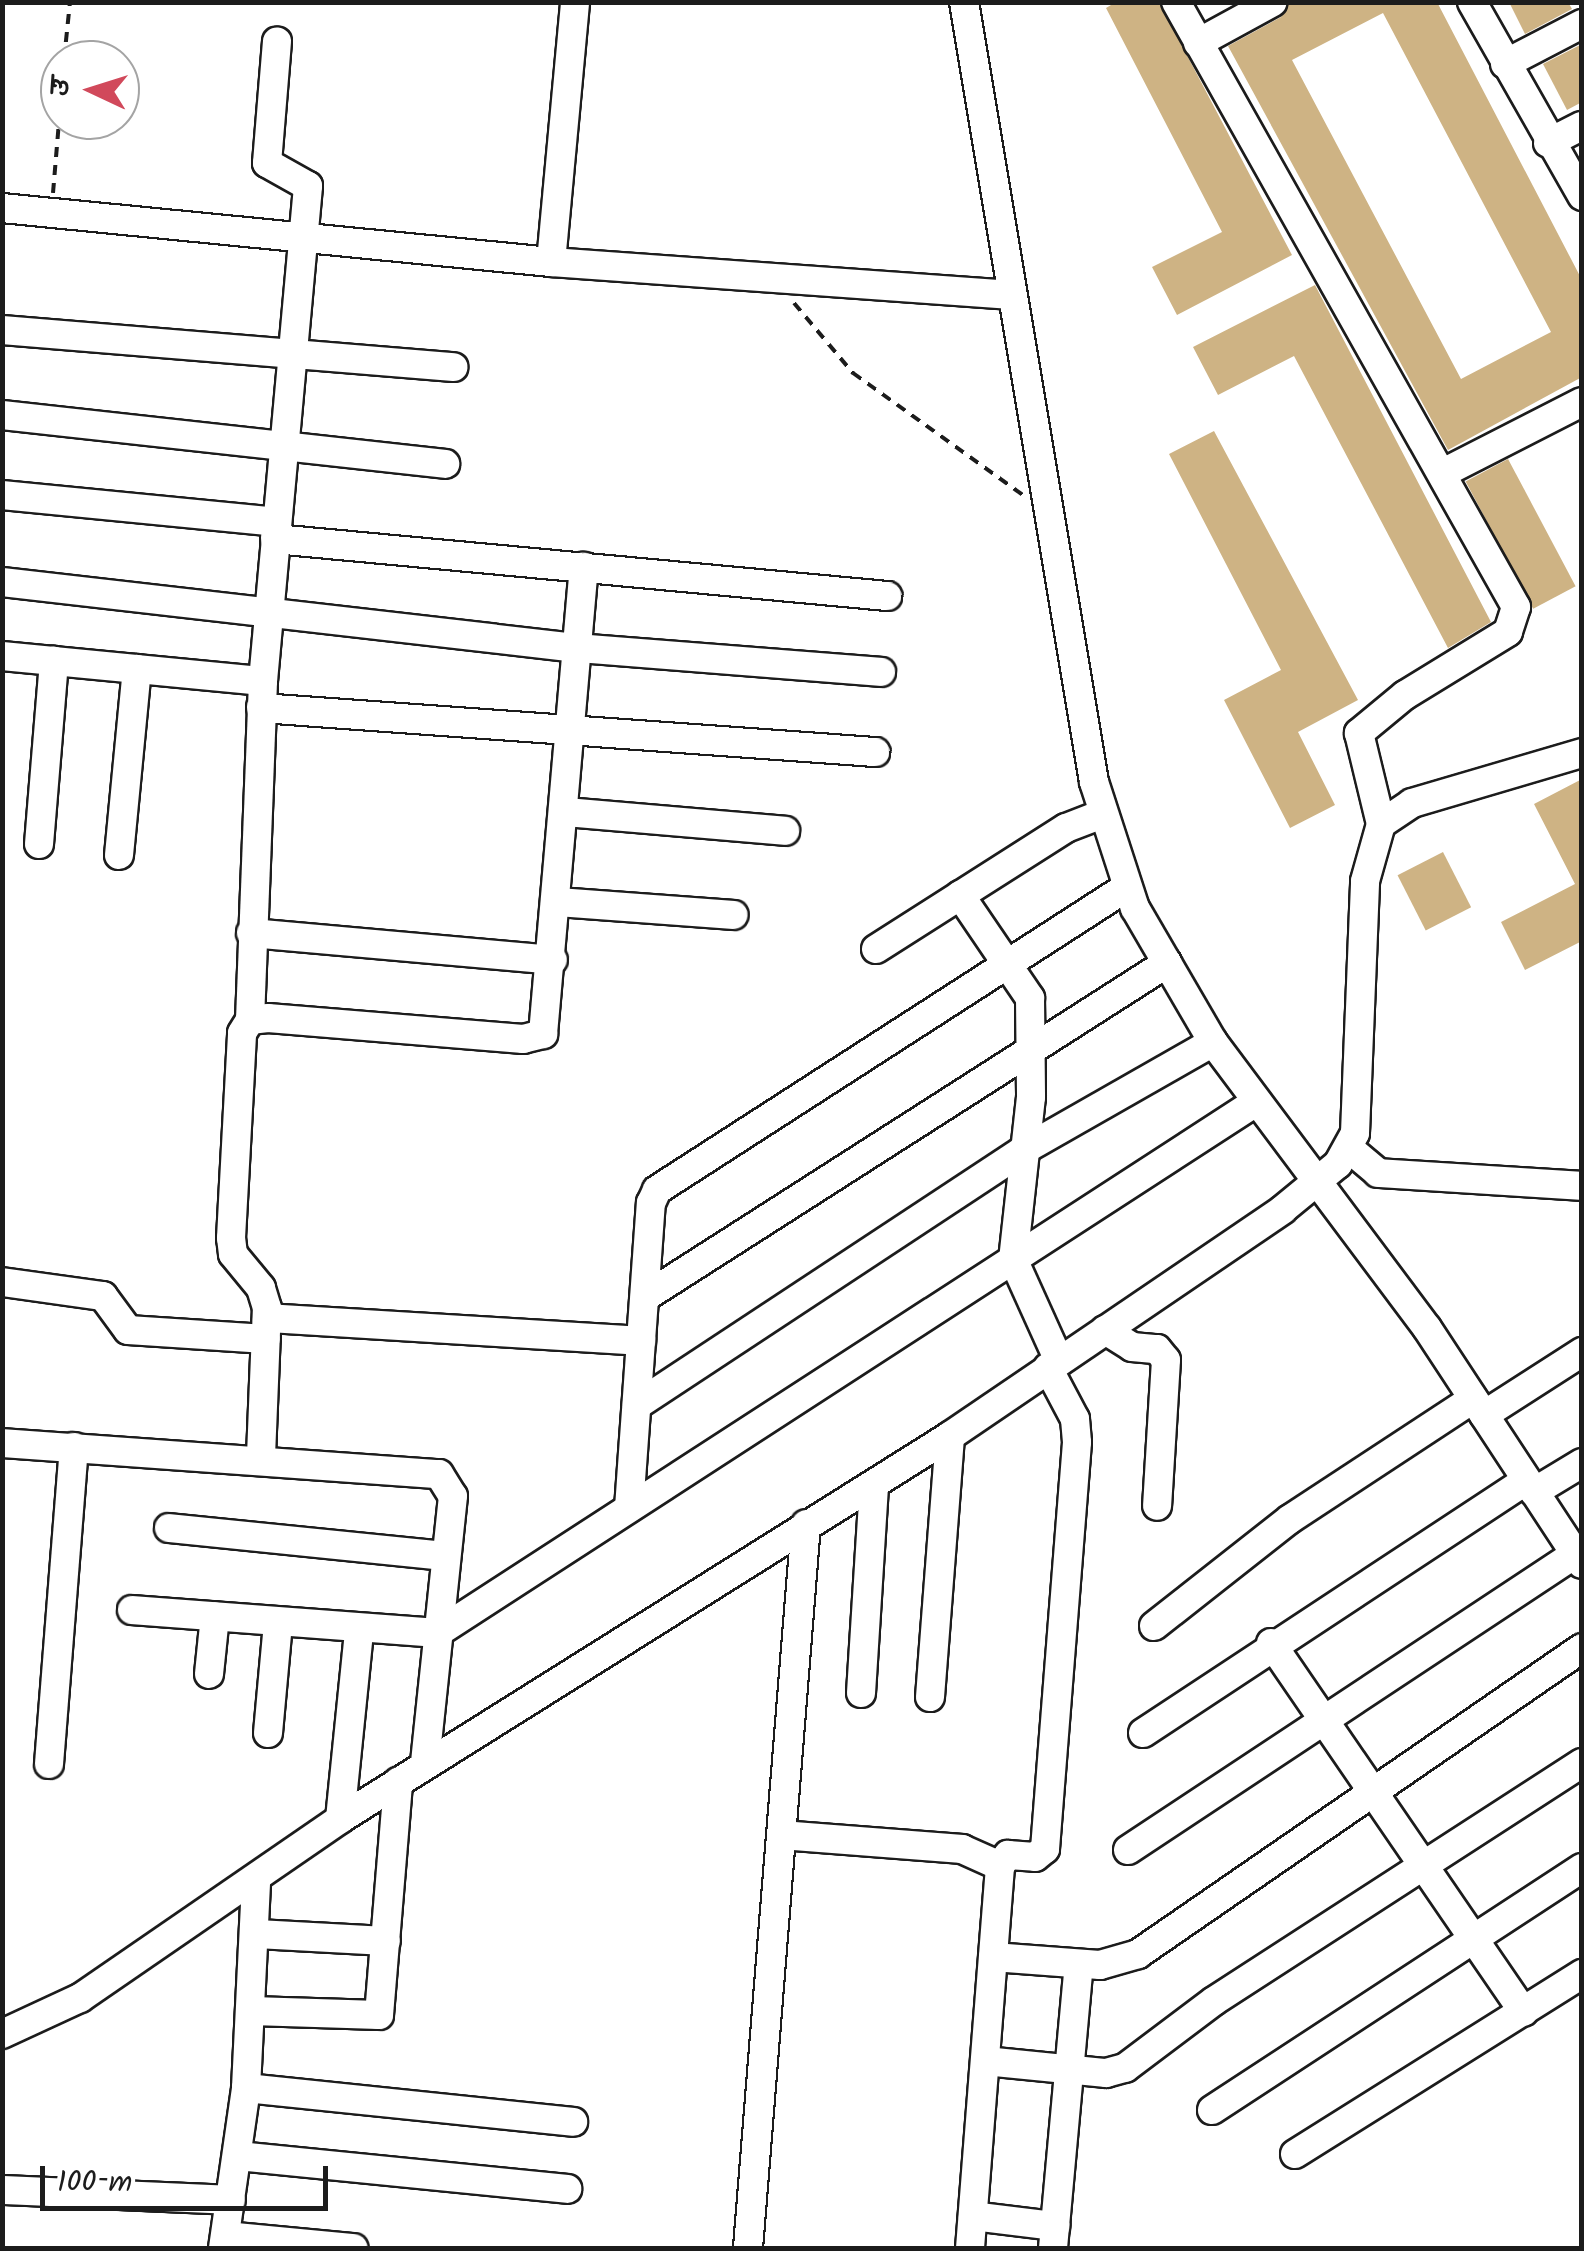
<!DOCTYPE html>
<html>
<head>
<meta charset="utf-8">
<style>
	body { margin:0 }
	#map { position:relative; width:1584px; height:2251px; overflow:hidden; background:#fff; font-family:Kalam,"Playpen Sans Deva",sans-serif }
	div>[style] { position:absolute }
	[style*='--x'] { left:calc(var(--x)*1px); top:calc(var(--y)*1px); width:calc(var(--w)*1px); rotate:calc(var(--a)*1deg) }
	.building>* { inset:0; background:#ceb384; transform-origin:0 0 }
	.path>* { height:4px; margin-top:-2px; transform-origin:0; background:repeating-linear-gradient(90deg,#1c1c1c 0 10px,transparent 0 18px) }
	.roads { filter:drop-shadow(2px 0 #1c1c1c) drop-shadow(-2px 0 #1c1c1c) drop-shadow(0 2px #1c1c1c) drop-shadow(0 -2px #1c1c1c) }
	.minor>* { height:28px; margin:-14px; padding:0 14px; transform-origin:14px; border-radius:14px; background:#fff }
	span { translate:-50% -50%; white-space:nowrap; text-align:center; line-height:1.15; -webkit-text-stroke:10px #fff; paint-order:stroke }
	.frame { position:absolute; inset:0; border:5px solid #1c1c1c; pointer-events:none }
	.north { position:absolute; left:40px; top:40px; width:100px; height:100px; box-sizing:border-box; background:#fff; border:2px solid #a4a4a4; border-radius:50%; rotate:274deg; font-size:28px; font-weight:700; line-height:40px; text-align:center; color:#1c1c1c }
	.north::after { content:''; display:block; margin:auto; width:35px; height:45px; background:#d1495b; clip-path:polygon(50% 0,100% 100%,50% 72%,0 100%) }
	.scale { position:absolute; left:40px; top:2166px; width:288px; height:45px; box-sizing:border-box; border:5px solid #1c1c1c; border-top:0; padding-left:12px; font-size:30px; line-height:35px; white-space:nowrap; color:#1c1c1c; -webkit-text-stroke:8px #fff; paint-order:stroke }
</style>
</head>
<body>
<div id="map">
	<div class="building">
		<div style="clip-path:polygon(1116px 2px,1159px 2px,1292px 255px,1177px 315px,1152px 267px,1222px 232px,1106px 8px)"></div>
		<div style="clip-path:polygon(evenodd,1290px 2px,1437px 2px,1582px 280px,1582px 377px,1448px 450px,1228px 46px,1281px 17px,1290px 2px,1383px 13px,1551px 332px,1461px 379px,1292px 60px,1383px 13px)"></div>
		<div style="clip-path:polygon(1509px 2px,1568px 2px,1572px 9px,1525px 34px)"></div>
		<div style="clip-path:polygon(1582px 44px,1582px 102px,1567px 110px,1543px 64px)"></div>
		<div style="clip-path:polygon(1315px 285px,1491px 622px,1448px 648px,1294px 356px,1218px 395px,1193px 347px)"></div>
		<div style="clip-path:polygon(1214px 431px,1358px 700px,1298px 732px,1335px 805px,1290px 828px,1224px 700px,1281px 670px,1169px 454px)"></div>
		<div style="left:1508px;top:459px;width:144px;height:48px;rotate:62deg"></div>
		<div style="clip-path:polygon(1582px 779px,1582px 941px,1525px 970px,1501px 922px,1575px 884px,1534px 804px)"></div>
		<div style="left:1443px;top:852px;width:62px;height:51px;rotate:63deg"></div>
	</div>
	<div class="path">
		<div style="--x:64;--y:60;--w:58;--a:-84.1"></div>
		<div style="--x:53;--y:193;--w:83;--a:-85.2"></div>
		<div style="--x:794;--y:303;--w:92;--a:49.9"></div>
		<div style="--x:853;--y:373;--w:209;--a:35.7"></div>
	</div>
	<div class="roads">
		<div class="minor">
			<div style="--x:964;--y:2;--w:791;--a:80.54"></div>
			<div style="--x:1094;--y:782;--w:133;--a:72"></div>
			<div style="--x:1135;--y:908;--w:155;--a:59.8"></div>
			<div style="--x:1213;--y:1042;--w:357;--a:53.2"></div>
			<div style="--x:1427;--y:1328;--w:282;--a:56.7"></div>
			<div style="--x:1176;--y:2;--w:694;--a:60.66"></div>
			<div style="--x:1516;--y:607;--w:26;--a:108"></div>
			<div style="--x:1508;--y:632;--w:121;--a:148.5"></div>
			<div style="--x:1405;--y:695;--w:60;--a:140.4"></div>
			<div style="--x:1359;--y:733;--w:94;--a:76.4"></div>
			<div style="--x:1472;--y:2;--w:223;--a:60.4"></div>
			<div style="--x:1198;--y:43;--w:85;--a:-28.7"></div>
			<div style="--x:1505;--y:64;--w:87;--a:-27.5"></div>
			<div style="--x:1548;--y:143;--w:38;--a:-27"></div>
			<div style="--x:2;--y:208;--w:552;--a:5.62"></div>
			<div style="--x:551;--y:262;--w:462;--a:4.1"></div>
			<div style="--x:551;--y:262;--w:261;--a:-84.7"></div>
			<div style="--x:2;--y:330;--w:453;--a:4.7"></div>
			<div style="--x:2;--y:415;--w:446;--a:6.3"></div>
			<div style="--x:1443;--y:473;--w:156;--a:-27.1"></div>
			<div style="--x:2;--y:495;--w:276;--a:5.6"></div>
			<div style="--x:275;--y:539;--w:615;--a:5.32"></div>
			<div style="--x:2;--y:582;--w:579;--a:6.55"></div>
			<div style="--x:577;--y:648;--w:305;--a:4.5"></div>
			<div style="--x:2;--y:656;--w:262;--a:5.5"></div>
			<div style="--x:261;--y:708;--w:616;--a:4.1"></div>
			<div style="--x:565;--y:812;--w:221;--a:4.9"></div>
			<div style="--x:39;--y:844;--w:184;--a:-85.3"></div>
			<div style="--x:119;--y:855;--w:187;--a:-84.5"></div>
			<div style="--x:960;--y:895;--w:125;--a:55.8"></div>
			<div style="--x:1030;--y:998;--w:99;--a:89.4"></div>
			<div style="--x:1031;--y:1097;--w:163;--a:96.3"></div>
			<div style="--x:1013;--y:1259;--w:112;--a:65.7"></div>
			<div style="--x:558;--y:902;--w:176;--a:4.2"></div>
			<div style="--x:251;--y:933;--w:303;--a:5.1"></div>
			<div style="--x:876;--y:949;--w:225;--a:-32.5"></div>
			<div style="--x:1066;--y:828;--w:40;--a:-21"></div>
			<div style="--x:250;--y:1020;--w:339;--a:-87.8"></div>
			<div style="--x:263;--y:681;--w:497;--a:-84.8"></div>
			<div style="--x:308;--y:186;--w:47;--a:-150.7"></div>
			<div style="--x:267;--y:163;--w:122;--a:-85.3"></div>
			<div style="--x:1351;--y:1150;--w:35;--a:40"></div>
			<div style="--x:1378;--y:1173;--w:204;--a:3.6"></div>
			<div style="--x:2;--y:1282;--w:102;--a:7.9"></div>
			<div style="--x:103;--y:1296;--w:42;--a:53.7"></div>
			<div style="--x:128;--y:1330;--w:138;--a:3.7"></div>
			<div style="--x:645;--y:1297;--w:620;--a:-32.61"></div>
			<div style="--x:267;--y:1318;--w:375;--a:3.5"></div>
			<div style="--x:1105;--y:1330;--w:32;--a:32"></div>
			<div style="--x:1132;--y:1347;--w:25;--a:5"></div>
			<div style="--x:1157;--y:1349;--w:14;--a:51"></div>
			<div style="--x:1166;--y:1360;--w:146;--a:93.5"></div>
			<div style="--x:637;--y:1405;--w:461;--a:-33.4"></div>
			<div style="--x:1022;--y:1151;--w:220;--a:-29.7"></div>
			<div style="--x:1484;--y:1415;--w:117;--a:-32.7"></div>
			<div style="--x:2;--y:1443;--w:438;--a:4.1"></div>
			<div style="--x:439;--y:1474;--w:26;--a:58"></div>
			<div style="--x:453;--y:1496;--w:268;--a:96"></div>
			<div style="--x:261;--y:1456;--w:148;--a:-87.7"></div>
			<div style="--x:267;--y:1308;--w:21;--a:-107"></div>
			<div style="--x:261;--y:1288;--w:44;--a:-129.5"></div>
			<div style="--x:233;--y:1254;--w:16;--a:-97"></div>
			<div style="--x:231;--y:1238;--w:205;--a:-86.9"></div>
			<div style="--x:242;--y:1033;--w:15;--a:-58"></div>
			<div style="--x:250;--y:1020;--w:18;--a:-6"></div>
			<div style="--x:268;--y:1018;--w:256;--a:4.7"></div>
			<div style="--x:523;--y:1039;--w:21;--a:-14"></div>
			<div style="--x:543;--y:1034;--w:469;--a:-85"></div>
			<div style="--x:1534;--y:1492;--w:56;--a:-31.1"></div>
			<div style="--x:629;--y:1508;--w:306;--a:-85.9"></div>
			<div style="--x:651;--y:1203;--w:14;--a:-65"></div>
			<div style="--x:657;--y:1190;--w:559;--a:-32.81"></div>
			<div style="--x:169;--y:1528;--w:278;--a:5.8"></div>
			<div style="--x:132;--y:1610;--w:306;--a:4.3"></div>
			<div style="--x:437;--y:1633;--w:976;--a:-32.96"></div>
			<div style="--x:1154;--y:1626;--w:173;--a:-38.2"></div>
			<div style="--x:1290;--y:1519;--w:219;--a:-33.3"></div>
			<div style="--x:1271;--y:1643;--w:447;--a:55.6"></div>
			<div style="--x:209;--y:1674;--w:58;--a:-84.1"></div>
			<div style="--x:861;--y:1693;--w:209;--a:-86.4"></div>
			<div style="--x:930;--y:1697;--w:262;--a:-85.6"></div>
			<div style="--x:268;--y:1733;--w:109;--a:-84.8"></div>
			<div style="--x:1143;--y:1733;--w:459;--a:-33.4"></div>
			<div style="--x:49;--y:1764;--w:318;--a:-85.5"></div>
			<div style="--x:340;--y:1819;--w:189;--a:-84.2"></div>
			<div style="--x:781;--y:1835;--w:182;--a:4.4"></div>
			<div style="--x:962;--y:1849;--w:42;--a:24.1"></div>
			<div style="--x:1128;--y:1850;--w:536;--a:-33.51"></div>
			<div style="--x:257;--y:1934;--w:129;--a:3.1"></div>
			<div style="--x:993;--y:1957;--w:107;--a:4.3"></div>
			<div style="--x:1100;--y:1965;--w:40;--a:-16"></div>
			<div style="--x:1138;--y:1954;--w:539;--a:-34.57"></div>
			<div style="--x:252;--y:2011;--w:127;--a:1.8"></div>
			<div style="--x:379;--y:2015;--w:234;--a:-85.3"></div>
			<div style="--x:2;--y:2034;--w:86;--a:-24.8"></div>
			<div style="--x:80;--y:1998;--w:316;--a:-34.5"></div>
			<div style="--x:340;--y:1819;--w:720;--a:-32.12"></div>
			<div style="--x:950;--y:1436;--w:402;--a:-34.2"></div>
			<div style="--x:1282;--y:1210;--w:72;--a:-39.4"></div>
			<div style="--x:1338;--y:1164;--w:35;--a:-61"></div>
			<div style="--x:1355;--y:1133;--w:252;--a:-87.7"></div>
			<div style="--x:1365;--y:881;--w:59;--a:-74.3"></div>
			<div style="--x:1381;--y:824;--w:37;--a:-34"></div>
			<div style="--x:1412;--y:803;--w:177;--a:-16.4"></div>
			<div style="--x:985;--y:2061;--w:122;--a:5.7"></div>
			<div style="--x:1106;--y:2073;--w:20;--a:-15"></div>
			<div style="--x:1125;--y:2068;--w:111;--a:-37"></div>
			<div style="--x:1214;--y:2001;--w:438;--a:-32.9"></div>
			<div style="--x:246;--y:2088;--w:329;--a:5.9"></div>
			<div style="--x:1212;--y:2110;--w:442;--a:-33.2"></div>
			<div style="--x:1295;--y:2154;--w:339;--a:-32.1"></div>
			<div style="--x:238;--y:2156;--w:331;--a:5.7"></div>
			<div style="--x:2;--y:2190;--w:229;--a:2.5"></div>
			<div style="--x:973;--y:2216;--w:83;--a:7"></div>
			<div style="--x:226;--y:2236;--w:128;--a:5.4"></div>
			<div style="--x:223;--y:2248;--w:162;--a:-81.8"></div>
			<div style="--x:246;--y:2088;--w:208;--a:-87.2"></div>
			<div style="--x:748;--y:2248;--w:726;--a:-85.42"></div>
			<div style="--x:970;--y:2248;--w:383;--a:-85.5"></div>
			<div style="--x:1000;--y:1866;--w:14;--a:-54"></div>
			<div style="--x:1008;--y:1855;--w:27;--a:4"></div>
			<div style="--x:1035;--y:1857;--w:13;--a:-39"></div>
			<div style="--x:1045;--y:1849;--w:408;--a:-85.5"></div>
			<div style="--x:1077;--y:1442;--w:23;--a:-95"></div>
			<div style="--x:1075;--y:1419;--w:58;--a:-117.9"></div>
			<div style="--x:1053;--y:2248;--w:284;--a:-84.8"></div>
		</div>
	</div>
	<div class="frame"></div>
	<div class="north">उ</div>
	<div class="scale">100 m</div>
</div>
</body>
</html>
